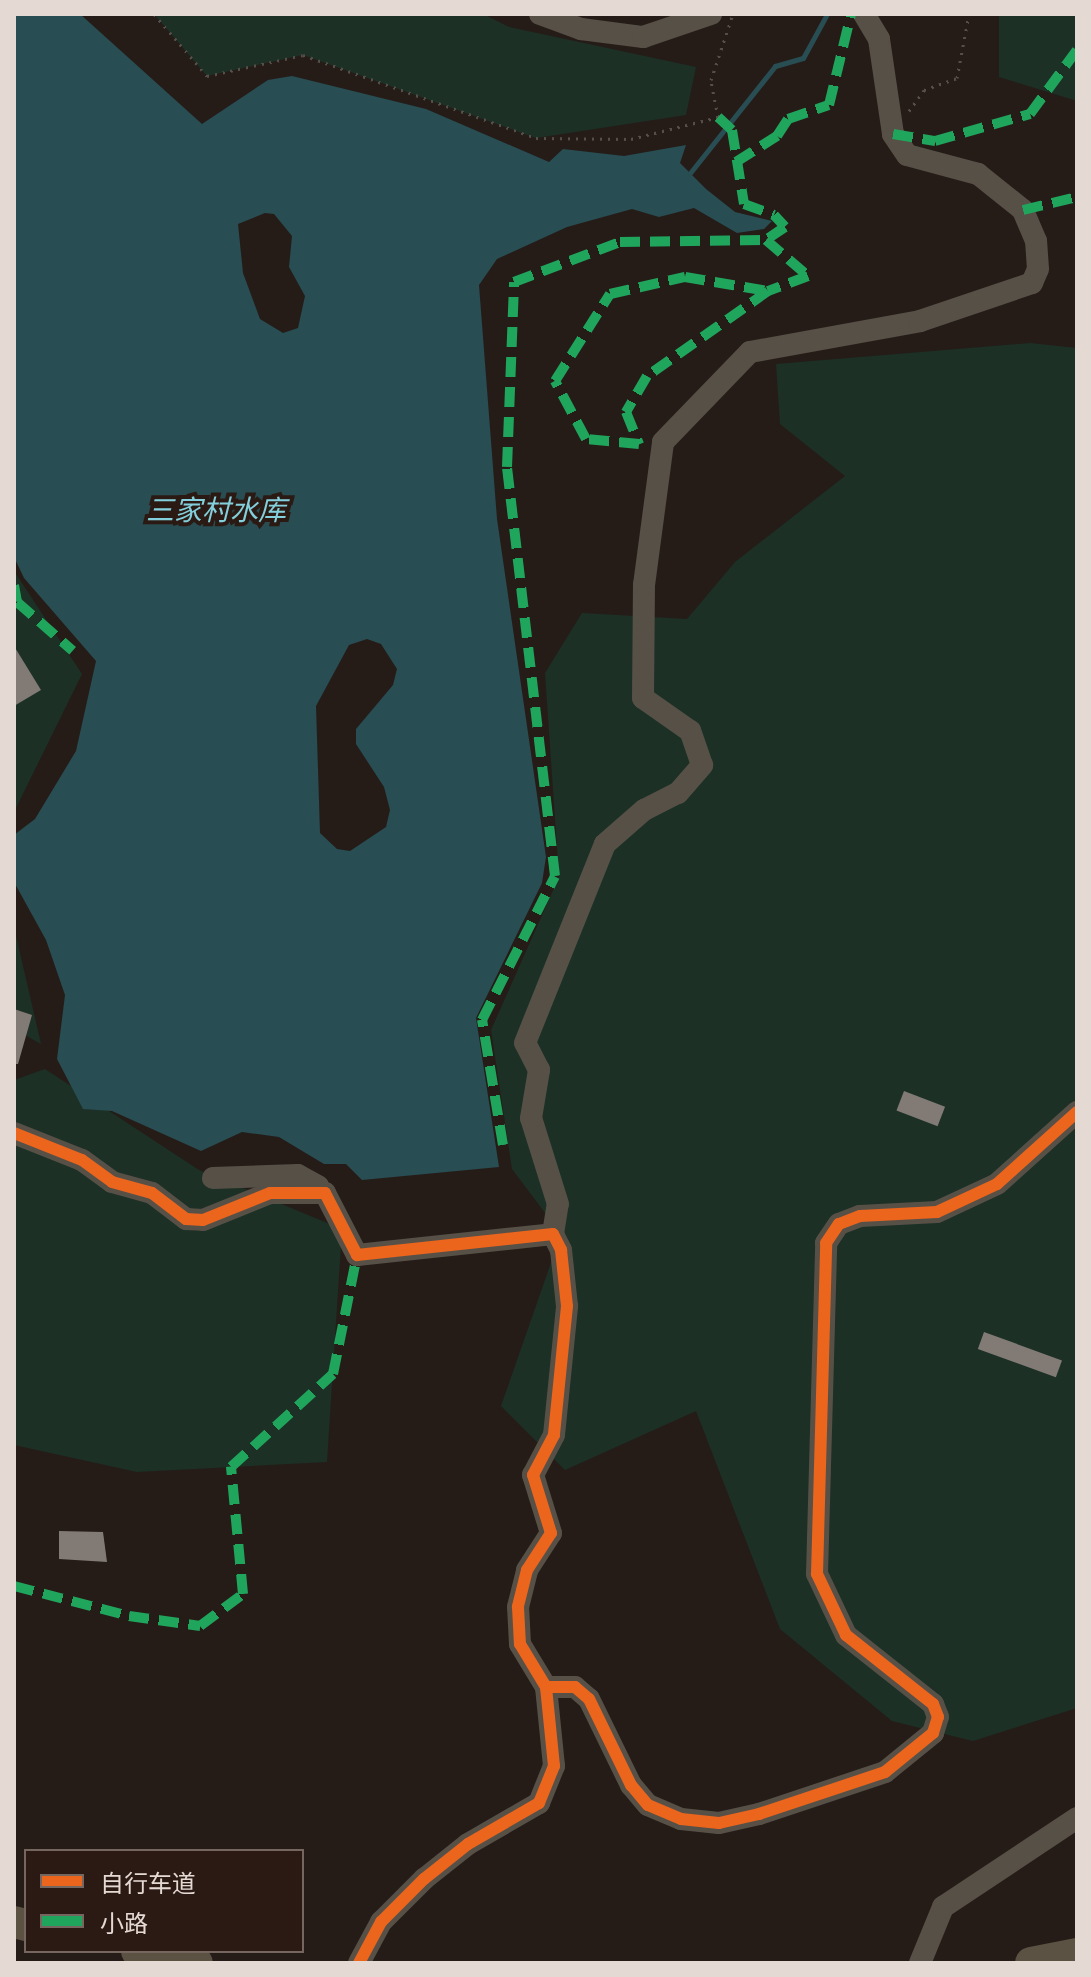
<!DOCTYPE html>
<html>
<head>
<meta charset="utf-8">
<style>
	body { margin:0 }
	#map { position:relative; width:1091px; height:1977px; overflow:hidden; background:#251c18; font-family:Merriweather,"Noto Sans SC",serif }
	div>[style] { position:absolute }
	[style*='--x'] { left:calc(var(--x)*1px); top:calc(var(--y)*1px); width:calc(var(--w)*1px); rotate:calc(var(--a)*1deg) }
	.green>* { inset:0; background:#1c3025 }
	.water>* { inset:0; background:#284d53 }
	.stream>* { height:5px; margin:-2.5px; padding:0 2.5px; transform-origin:2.5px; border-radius:2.5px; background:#284d53 }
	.building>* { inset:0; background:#817a75; transform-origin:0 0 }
	.path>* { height:3px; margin-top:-1.5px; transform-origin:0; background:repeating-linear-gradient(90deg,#564e49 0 2px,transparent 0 8px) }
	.minor>* { height:22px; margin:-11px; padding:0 11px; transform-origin:11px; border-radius:11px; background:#575047 }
	.highway>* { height:32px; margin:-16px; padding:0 16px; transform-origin:16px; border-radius:16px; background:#5b5243 }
	.quiet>* { height:10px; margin-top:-5px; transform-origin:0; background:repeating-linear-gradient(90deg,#20a55d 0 20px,transparent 0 30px) }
	.cycleway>* { height:12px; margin:-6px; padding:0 6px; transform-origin:6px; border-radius:6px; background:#eb651d }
	span { translate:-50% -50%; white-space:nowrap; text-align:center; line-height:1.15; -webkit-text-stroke:8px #2a1a13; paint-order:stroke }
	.water-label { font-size:28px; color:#83cfdc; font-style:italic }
	.frame { position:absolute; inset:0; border:16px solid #e5d9d4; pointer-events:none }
	.legend { position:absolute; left:24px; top:1849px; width:280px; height:104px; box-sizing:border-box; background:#2a1a13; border:2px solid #756660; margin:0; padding:10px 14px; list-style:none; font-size:24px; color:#e5d9d4 }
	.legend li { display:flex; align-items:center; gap:16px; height:40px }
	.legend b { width:40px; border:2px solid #756660 }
</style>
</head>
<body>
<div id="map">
	<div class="green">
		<div style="clip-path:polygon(154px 14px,483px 14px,509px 27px,696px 67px,686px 115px,536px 138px,303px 55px,207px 76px)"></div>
		<div style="clip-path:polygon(999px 14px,1077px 14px,1077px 101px,999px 77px)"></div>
		<div style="clip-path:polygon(1030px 343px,1077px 348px,1077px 1708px,973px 1741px,892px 1721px,780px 1629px,696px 1411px,565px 1470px,501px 1406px,561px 1234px,512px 1169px,491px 1030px,559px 877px,545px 673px,582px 613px,687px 619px,735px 562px,845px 476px,780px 424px,776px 364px)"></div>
		<div style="clip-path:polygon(14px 571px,82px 674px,14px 812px)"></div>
		<div style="clip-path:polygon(14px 927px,41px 1044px,14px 1029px)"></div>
		<div style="clip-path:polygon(45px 1069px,199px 1170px,342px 1229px,327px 1462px,137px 1472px,14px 1445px,14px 1080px)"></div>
	</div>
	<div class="water">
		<div style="clip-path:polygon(evenodd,14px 14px,80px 14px,202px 124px,268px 80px,292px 76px,426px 109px,549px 162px,563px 149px,624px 156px,686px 145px,680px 163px,706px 189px,735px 212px,772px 221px,764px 229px,737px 233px,694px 208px,659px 217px,632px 209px,567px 227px,497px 259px,479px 285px,497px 519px,546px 857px,542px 883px,476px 1018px,499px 1167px,362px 1180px,346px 1164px,324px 1164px,279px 1137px,242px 1132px,201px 1151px,112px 1111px,83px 1109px,57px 1059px,65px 995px,46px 940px,14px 882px,14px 835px,35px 819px,76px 751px,96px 661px,24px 578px,14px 557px,14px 14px,265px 213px,274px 214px,292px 236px,289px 267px,305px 296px,298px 328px,283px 333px,260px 319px,243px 273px,238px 224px,265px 213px,14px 14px,367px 639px,381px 644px,397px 669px,393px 685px,356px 729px,356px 744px,384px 787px,390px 810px,386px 827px,350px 851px,337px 849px,320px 833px,316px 706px,349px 645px,367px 639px)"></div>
	</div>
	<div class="stream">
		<div style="--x:690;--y:173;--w:137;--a:-51.5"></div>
		<div style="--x:775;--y:66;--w:29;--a:-16"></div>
		<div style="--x:803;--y:58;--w:50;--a:-61.4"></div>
	</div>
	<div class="building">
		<div style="clip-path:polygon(14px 646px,41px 690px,14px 706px)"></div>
		<div style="clip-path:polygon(14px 1009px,32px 1015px,18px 1064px,14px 1064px)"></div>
		<div style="left:904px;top:1091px;width:44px;height:21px;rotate:21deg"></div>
		<div style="left:984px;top:1332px;width:83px;height:18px;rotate:20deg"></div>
		<div style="clip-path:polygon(59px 1531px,103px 1532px,107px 1562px,59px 1559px)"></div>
	</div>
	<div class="path">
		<div style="--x:154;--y:14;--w:82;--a:49.5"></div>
		<div style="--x:207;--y:76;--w:98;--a:-12.3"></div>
		<div style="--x:303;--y:55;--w:247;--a:19.6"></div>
		<div style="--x:536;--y:138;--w:95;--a:0.6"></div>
		<div style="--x:631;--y:139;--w:90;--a:-14.2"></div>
		<div style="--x:718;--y:117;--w:38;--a:-101"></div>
		<div style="--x:711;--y:80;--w:70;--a:-71.6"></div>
		<div style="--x:909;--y:111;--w:26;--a:-54"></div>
		<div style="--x:924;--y:90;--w:35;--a:-20"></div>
		<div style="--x:957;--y:78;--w:65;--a:-79.4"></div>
	</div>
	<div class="minor">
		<div style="--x:540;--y:14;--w:44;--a:20.1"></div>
		<div style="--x:581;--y:29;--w:63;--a:7.4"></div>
		<div style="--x:643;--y:37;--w:72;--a:-18.7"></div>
		<div style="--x:14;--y:1133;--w:73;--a:21.7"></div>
		<div style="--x:82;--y:1160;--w:37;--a:36"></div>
		<div style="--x:112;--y:1182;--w:41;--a:15.4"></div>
		<div style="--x:152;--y:1193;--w:43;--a:37.4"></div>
		<div style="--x:186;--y:1219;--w:17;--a:3"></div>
		<div style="--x:203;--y:1220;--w:72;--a:-21.9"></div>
		<div style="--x:270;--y:1193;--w:55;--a:0"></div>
		<div style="--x:325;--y:1193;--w:70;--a:62.7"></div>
		<div style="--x:357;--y:1255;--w:197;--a:-6.1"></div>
		<div style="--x:213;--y:1178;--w:85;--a:-2"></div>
		<div style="--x:298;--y:1175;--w:23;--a:29"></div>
		<div style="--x:546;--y:1687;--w:50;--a:-121.2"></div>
		<div style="--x:520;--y:1644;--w:37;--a:-93"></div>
		<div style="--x:518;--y:1607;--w:38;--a:-76"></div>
		<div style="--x:527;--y:1570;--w:44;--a:-57"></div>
		<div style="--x:551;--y:1533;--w:61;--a:-107.2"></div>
		<div style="--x:533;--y:1475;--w:45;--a:-62.3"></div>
		<div style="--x:554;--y:1435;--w:130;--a:-84.2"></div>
		<div style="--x:567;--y:1306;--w:56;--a:-96.1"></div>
		<div style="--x:561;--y:1250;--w:18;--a:-117"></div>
		<div style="--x:553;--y:1234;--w:30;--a:-81"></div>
		<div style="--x:558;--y:1204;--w:90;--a:-107.4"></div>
		<div style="--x:531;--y:1118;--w:49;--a:-80.5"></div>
		<div style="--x:539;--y:1070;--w:30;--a:-117"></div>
		<div style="--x:525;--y:1043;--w:214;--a:-68.1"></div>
		<div style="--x:605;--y:844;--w:52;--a:-41.1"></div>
		<div style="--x:644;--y:810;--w:38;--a:-27"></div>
		<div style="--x:678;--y:793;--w:37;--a:-49"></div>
		<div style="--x:702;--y:765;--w:36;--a:-109"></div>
		<div style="--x:690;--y:731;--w:57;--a:-144.9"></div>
		<div style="--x:643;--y:698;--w:113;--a:-89.5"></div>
		<div style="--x:644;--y:585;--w:144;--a:-82.4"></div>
		<div style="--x:663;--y:442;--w:125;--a:-46"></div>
		<div style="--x:750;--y:352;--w:173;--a:-10.3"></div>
		<div style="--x:920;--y:321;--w:118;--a:-18.7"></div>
		<div style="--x:1032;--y:283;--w:15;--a:-67"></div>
		<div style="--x:1038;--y:269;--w:28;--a:-94"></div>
		<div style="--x:1036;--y:241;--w:34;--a:-113"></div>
		<div style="--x:1023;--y:210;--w:58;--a:-141.3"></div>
		<div style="--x:978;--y:174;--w:73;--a:-165"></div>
		<div style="--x:907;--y:155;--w:25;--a:-124"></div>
		<div style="--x:893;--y:134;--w:96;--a:-98.4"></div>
		<div style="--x:879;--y:39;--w:29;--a:-121"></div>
		<div style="--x:359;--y:1963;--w:47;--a:-61.8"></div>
		<div style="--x:381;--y:1922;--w:61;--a:-45"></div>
		<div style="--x:424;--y:1879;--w:56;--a:-38.5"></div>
		<div style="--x:468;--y:1844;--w:82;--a:-30"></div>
		<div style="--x:539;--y:1803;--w:40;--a:-68"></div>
		<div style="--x:554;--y:1766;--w:79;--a:-95.8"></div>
		<div style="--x:546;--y:1687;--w:29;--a:0"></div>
		<div style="--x:575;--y:1687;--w:18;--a:41"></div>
		<div style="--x:589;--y:1699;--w:96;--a:64"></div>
		<div style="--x:631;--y:1785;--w:26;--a:50"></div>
		<div style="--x:648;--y:1805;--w:36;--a:23"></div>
		<div style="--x:681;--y:1819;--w:38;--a:6"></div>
		<div style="--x:719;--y:1823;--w:41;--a:-12.7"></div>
		<div style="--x:759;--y:1814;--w:133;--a:-18.4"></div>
		<div style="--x:885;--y:1772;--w:62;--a:-39.1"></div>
		<div style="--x:933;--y:1733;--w:17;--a:-73"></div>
		<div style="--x:938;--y:1717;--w:14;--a:-111"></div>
		<div style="--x:933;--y:1704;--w:111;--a:-141.6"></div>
		<div style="--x:846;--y:1635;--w:68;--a:-115.4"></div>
		<div style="--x:817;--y:1574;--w:331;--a:-88.4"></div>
		<div style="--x:826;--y:1243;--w:23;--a:-56"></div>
		<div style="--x:839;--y:1224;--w:22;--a:-21"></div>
		<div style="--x:860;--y:1216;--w:77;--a:-3"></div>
		<div style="--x:937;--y:1212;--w:66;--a:-25"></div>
		<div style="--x:997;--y:1184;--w:108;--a:-42"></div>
		<div style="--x:920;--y:1963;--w:61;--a:-67.7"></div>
		<div style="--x:943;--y:1907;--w:161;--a:-33.6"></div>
	</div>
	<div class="highway">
		<div style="--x:14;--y:1922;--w:12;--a:14"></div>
		<div style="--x:137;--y:1951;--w:61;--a:11.3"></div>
		<div style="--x:1031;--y:1963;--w:47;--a:-11.1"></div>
	</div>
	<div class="quiet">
		<div style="--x:718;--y:117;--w:19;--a:43"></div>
		<div style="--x:732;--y:130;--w:75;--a:80.8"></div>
		<div style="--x:744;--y:204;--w:32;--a:20"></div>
		<div style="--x:774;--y:215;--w:16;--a:47"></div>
		<div style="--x:785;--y:227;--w:23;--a:146"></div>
		<div style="--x:893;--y:134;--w:43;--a:9.5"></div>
		<div style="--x:935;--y:141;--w:99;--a:-15.9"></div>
		<div style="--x:1030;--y:114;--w:79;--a:-53.7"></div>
		<div style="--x:736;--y:162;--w:49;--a:-32.4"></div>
		<div style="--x:777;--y:136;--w:20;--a:-57"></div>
		<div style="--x:788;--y:119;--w:43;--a:-18.9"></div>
		<div style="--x:829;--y:105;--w:94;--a:-76.4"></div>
		<div style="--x:1023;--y:210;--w:56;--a:-13.5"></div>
		<div style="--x:14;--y:585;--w:17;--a:80"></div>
		<div style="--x:17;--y:602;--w:74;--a:41.2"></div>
		<div style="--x:503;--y:1145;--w:127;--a:-99.5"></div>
		<div style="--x:482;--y:1020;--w:161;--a:-63.1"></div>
		<div style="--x:555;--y:876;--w:412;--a:-96.7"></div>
		<div style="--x:507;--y:467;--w:185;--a:-87.8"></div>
		<div style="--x:514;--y:282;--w:113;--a:-20.7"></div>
		<div style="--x:620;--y:242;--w:146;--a:-0.8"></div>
		<div style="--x:766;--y:240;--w:55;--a:40.6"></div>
		<div style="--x:808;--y:276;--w:43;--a:159.4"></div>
		<div style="--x:768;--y:291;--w:148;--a:144.9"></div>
		<div style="--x:647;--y:376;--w:42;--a:120.3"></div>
		<div style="--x:626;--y:412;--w:35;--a:68"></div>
		<div style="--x:639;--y:444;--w:53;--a:-174.6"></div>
		<div style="--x:586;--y:439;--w:66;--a:-118.1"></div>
		<div style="--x:555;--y:381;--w:103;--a:-57.7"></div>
		<div style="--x:610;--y:294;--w:77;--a:-12.8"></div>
		<div style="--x:685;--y:277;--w:84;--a:9.6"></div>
		<div style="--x:14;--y:1586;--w:119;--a:14.6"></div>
		<div style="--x:129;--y:1616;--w:72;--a:8"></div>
		<div style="--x:200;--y:1626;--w:54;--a:-36.7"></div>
		<div style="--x:243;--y:1594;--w:128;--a:-95.4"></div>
		<div style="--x:231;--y:1467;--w:138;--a:-42.4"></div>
		<div style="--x:333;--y:1374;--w:121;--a:-78.6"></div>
	</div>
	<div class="cycleway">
		<div style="--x:14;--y:1133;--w:73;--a:21.7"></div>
		<div style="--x:82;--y:1160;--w:37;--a:36"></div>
		<div style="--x:112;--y:1182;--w:41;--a:15.4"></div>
		<div style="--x:152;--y:1193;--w:43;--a:37.4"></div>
		<div style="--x:186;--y:1219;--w:17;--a:3"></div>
		<div style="--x:203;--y:1220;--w:72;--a:-21.9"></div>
		<div style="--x:270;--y:1193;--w:55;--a:0"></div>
		<div style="--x:325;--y:1193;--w:70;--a:62.7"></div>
		<div style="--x:357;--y:1255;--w:197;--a:-6.1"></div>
		<div style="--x:553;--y:1234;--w:18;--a:63"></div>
		<div style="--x:561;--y:1250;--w:56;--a:83.9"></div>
		<div style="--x:567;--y:1306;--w:130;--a:95.8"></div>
		<div style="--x:554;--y:1435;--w:45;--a:117.7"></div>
		<div style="--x:533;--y:1475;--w:61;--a:72.8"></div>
		<div style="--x:551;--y:1533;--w:44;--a:123"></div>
		<div style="--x:527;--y:1570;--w:38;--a:104"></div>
		<div style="--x:518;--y:1607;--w:37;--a:87"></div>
		<div style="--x:520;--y:1644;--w:50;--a:58.8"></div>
		<div style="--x:359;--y:1963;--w:47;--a:-61.8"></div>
		<div style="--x:381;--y:1922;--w:61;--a:-45"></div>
		<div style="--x:424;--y:1879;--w:56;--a:-38.5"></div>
		<div style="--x:468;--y:1844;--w:82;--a:-30"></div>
		<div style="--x:539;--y:1803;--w:40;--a:-68"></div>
		<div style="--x:554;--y:1766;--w:79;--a:-95.8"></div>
		<div style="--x:546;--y:1687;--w:29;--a:0"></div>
		<div style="--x:575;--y:1687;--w:18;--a:41"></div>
		<div style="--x:589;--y:1699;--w:96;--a:64"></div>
		<div style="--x:631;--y:1785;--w:26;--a:50"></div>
		<div style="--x:648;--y:1805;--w:36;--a:23"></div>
		<div style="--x:681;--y:1819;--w:38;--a:6"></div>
		<div style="--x:719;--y:1823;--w:41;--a:-12.7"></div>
		<div style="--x:759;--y:1814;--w:133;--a:-18.4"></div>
		<div style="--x:885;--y:1772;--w:62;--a:-39.1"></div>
		<div style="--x:933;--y:1733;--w:17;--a:-73"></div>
		<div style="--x:938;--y:1717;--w:14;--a:-111"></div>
		<div style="--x:933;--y:1704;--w:111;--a:-141.6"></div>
		<div style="--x:846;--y:1635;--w:68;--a:-115.4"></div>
		<div style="--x:817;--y:1574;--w:331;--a:-88.4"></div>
		<div style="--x:826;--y:1243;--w:23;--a:-56"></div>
		<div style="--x:839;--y:1224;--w:22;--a:-21"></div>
		<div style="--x:860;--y:1216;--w:77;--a:-3"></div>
		<div style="--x:937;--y:1212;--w:66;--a:-25"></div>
		<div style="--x:997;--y:1184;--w:108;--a:-42"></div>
	</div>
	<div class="water-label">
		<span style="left:216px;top:510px">三家村水库</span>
	</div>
	<div class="frame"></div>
	<ul class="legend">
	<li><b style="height:10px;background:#eb651d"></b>自行车道</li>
	<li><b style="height:10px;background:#20a55d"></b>小路</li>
	</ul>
</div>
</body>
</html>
